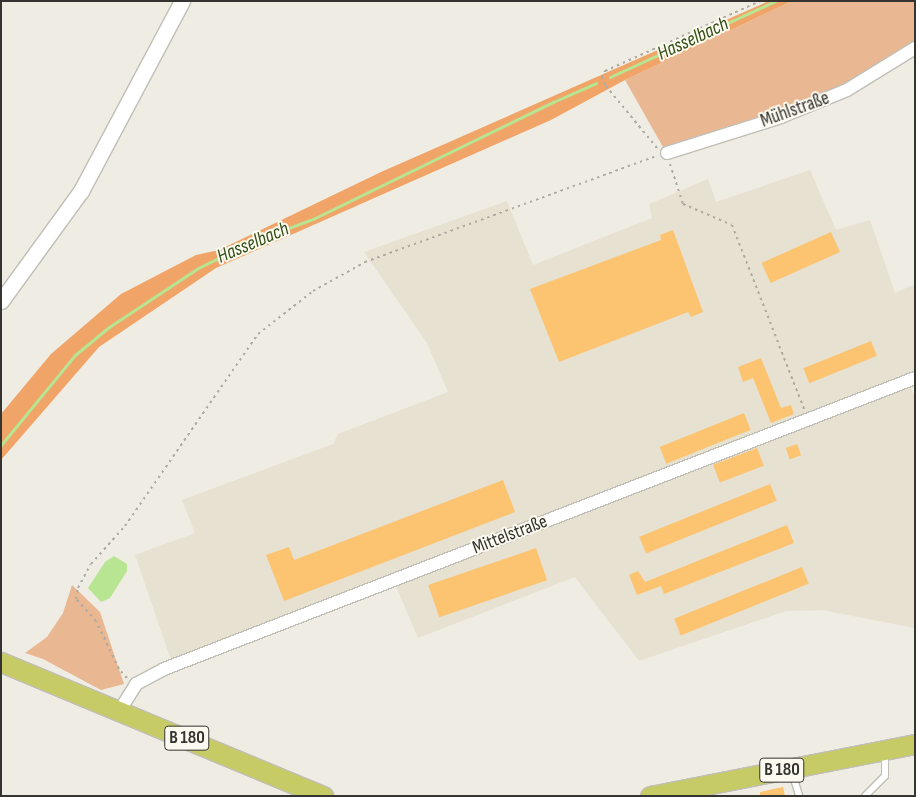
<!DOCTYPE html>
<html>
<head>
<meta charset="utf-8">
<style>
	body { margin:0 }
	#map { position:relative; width:916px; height:797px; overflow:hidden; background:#efece3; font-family:"Sofia Sans Condensed",sans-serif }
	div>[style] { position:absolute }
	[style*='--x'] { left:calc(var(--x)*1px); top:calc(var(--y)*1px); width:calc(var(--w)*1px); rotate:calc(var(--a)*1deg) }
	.built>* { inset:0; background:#e6e1d0 }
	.green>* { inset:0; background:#e9b792 }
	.forest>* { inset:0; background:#f1a468 }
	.water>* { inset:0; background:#b7e592 }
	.stream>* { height:3px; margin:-1.5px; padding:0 1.5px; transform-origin:1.5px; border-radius:1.5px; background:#b7e592 }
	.building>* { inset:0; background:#fcc471; transform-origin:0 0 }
	.path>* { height:2px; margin-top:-1px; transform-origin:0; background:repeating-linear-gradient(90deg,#acaaa2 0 2.5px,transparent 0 6.5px) }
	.roads { filter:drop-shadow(1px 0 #c1beb5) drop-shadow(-1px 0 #c1beb5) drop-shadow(0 1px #c1beb5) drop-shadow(0 -1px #c1beb5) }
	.service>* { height:6px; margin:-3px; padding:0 3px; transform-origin:3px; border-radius:3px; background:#fff }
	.minor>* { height:12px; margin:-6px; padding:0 6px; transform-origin:6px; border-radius:6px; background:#fff }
	.tertiary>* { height:15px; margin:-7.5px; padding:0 7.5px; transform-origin:7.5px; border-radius:7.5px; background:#fff }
	.primary>* { height:19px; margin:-9.5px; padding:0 9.5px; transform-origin:9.5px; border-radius:9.5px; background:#c7cb66 }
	span { translate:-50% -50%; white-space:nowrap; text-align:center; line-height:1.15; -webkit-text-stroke:4px #fcfaf0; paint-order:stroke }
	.shield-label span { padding:1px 4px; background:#fcfaf0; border:1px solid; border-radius:4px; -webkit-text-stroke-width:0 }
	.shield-label { font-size:18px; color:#353430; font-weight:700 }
	.street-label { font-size:19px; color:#353430 }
	.water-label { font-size:20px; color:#324f16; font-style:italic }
	.frame { position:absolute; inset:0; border:2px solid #353430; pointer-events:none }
</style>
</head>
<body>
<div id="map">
	<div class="built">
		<div style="clip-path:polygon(810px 170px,836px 230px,870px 220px,895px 293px,915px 284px,915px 385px,910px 387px,915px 397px,915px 628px,822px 610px,786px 611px,639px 661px,575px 577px,418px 638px,396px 586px,171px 660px,135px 555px,195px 533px,182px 500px,333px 444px,338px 434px,448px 392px,427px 343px,364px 252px,507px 201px,533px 265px,652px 218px,649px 204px,708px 179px,716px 202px)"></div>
	</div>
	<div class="green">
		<div style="clip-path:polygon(792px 1px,915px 1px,915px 42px,844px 84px,783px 109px,663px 147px,625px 80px)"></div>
		<div style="clip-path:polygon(72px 585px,100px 612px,124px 684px,101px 690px,43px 659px,25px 653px,47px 637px,63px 613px)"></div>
	</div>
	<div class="forest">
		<div style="clip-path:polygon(769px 1px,792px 1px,625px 80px,551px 120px,216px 268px,99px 347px,1px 460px,1px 414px,51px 354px,121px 294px,196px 255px,219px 250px,381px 172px)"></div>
	</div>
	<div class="water">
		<div style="clip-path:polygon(114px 556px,127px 564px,127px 571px,110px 598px,101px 602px,88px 588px,105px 562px)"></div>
	</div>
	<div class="stream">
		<div style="--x:610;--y:77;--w:182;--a:-24.7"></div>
		<div style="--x:553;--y:102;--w:47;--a:-23.8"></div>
		<div style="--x:1;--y:445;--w:117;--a:-50.6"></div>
		<div style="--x:75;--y:355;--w:44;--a:-39.5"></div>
		<div style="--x:109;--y:327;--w:107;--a:-33.5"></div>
		<div style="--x:198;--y:268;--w:64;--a:-25.8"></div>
		<div style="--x:256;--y:240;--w:63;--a:-20.4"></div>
		<div style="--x:315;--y:218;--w:265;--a:-26"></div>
	</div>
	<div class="building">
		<div style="clip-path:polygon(673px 230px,703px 312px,691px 317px,688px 312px,559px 362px,530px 289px,661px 240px,660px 235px)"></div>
		<div style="left:831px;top:232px;width:22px;height:76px;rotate:66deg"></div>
		<div style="left:871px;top:341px;width:16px;height:73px;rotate:68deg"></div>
		<div style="clip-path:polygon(761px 358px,781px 408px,791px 405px,794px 414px,771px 423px,753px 378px,743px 382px,738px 367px)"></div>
		<div style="left:744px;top:413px;width:18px;height:91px;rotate:68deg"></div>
		<div style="left:797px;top:444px;width:12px;height:12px;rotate:70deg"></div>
		<div style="left:757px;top:448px;width:19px;height:47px;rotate:69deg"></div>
		<div style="clip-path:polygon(503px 480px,515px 512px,284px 601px,266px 555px,289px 547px,294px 560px)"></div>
		<div style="left:770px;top:484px;width:18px;height:141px;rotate:68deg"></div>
		<div style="clip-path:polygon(787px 525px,794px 543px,664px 594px,661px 586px,637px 595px,629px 575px,638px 571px,645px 582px)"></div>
		<div style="left:536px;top:548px;width:34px;height:114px;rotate:71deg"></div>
		<div style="left:802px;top:567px;width:18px;height:138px;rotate:68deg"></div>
		<div style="clip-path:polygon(783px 787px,785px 796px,760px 796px,760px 792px)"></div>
	</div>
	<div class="path">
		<div style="--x:657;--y:148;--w:82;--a:-129.5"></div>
		<div style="--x:605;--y:85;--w:8;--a:-113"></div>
		<div style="--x:602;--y:78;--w:8;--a:-67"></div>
		<div style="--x:605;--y:71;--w:170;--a:-24.3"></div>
		<div style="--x:670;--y:164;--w:42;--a:72"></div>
		<div style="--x:683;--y:204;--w:53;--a:23.2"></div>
		<div style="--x:732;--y:225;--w:198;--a:68.6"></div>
		<div style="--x:127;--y:678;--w:12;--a:-132"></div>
		<div style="--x:119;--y:669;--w:53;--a:-115.6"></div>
		<div style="--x:96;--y:621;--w:30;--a:-132"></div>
		<div style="--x:76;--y:599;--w:11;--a:-80"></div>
		<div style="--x:78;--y:588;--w:27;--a:-62"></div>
		<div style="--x:91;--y:564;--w:51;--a:-48.2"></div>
		<div style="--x:125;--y:526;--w:234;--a:-55.3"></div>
		<div style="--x:258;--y:334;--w:70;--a:-38"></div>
		<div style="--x:313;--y:291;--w:60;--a:-29.1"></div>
		<div style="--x:365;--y:262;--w:311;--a:-20"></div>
	</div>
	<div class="roads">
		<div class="service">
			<div style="--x:791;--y:769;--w:28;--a:73"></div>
			<div style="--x:865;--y:796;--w:28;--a:-45"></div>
			<div style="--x:885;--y:776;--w:23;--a:-90"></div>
		</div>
		<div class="minor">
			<div style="--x:667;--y:153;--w:120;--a:-17.5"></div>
			<div style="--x:781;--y:117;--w:71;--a:-22.2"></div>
			<div style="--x:847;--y:90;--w:80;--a:-31.7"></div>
			<div style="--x:120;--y:710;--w:31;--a:-58"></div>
			<div style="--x:136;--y:684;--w:32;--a:-28"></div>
			<div style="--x:164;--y:669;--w:805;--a:-21.18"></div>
		</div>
		<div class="tertiary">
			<div style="--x:1;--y:301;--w:136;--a:-54"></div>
			<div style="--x:81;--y:191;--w:215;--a:-62"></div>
		</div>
		<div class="primary">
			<div style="--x:1;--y:662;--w:349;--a:22.6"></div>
			<div style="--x:650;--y:796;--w:270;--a:-11.1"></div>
		</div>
	</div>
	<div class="shield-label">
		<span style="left:187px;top:738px">B 180</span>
		<span style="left:782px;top:770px">B 180</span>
	</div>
	<div class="street-label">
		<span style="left:795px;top:110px;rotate:-20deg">Mühlstraße</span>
		<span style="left:510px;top:535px;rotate:-21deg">Mittelstraße</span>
	</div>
	<div class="water-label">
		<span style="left:693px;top:39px;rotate:-25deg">Hasselbach</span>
		<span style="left:253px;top:243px;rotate:-23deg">Hasselbach</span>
	</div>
	<div class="frame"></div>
</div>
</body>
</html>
